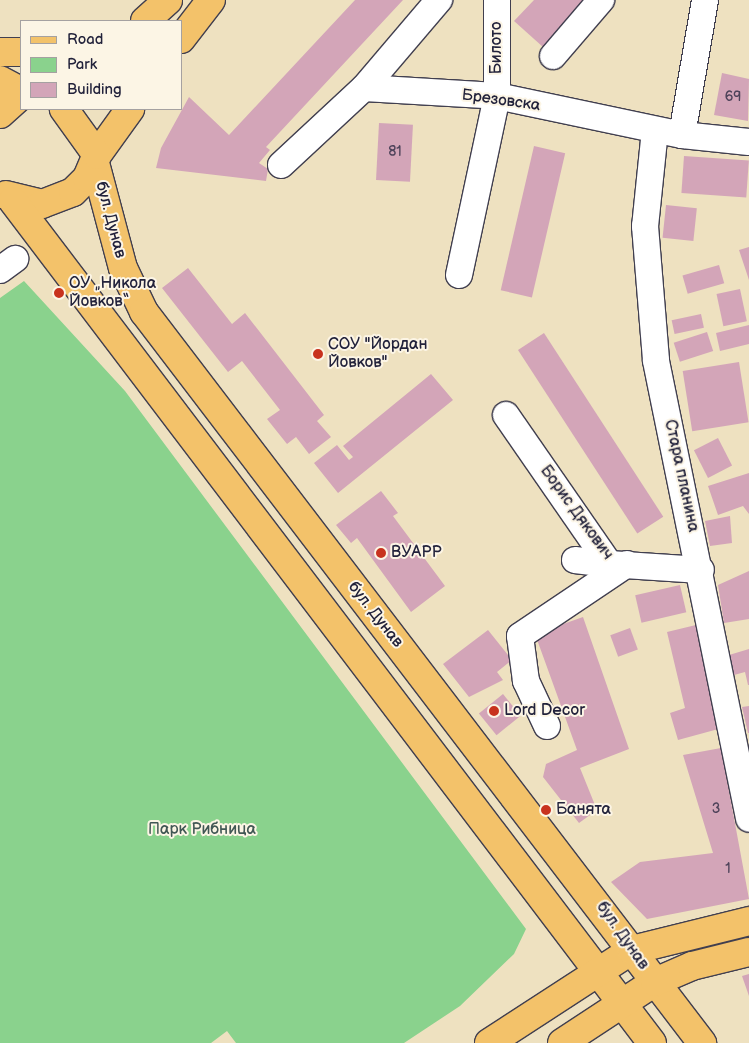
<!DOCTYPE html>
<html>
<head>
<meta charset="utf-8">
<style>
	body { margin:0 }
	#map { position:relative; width:749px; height:1043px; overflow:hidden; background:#eee1c0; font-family:"Balsamiq Sans",sans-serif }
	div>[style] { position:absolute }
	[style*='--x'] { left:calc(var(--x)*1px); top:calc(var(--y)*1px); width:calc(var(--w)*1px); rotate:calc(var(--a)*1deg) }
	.green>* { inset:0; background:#8ad28d }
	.building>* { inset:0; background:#d3a5b8; transform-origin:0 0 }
	.roads { filter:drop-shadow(1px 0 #413f4f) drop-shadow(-1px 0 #413f4f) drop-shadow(0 1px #413f4f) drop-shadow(0 -1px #413f4f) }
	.minor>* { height:26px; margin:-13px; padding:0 13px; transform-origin:13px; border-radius:13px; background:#fff }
	.major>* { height:28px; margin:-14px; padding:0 14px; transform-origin:14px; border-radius:14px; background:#f3c26a }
	.dots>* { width:14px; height:14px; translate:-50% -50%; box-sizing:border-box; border:2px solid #fcf5e5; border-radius:50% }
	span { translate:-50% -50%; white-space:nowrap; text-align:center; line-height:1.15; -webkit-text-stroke:4px #fcf5e5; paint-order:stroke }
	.number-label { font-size:14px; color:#4e435a }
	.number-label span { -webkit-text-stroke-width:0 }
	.street-label { font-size:16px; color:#22223b }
	.poi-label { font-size:16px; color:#22223b }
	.left { translate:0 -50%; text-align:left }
	.park-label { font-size:16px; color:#415754 }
	.legend { position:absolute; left:20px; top:20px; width:162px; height:90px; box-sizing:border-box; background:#fcf5e5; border:1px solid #a5a1a1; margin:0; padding:6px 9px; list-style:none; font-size:15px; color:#22223b }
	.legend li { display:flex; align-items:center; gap:10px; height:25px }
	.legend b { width:25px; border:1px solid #a5a1a1 }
</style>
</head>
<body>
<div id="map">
	<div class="green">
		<div style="clip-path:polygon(24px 281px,125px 391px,526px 929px,514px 954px,460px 1006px,404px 1043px,236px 1043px,227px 1031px,211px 1043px,0 1043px,0 298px)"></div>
	</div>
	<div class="building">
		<div style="clip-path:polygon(355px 0,403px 0,266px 147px,270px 150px,259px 163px,268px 169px,266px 181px,156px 168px,161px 148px,189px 97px,229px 135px)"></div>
		<div style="clip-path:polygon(534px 0,586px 0,543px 47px,514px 21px)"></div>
		<div style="clip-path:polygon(722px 73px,749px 79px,748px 121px,714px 115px)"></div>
		<div style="left:379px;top:123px;width:34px;height:57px;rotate:3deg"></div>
		<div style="left:534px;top:146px;width:32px;height:148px;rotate:13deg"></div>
		<div style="left:684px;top:156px;width:65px;height:37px;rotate:4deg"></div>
		<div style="left:666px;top:205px;width:31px;height:33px;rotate:6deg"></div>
		<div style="clip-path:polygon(749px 247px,749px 280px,739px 250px)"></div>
		<div style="left:719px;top:265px;width:19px;height:38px;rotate:74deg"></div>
		<div style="clip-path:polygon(188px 268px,232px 324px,245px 313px,324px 415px,317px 421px,331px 437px,309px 454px,296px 437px,287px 444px,267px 419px,280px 410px,242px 361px,228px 372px,162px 288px)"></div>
		<div style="left:740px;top:289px;width:33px;height:24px;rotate:78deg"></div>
		<div style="left:701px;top:314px;width:14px;height:30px;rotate:78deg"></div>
		<div style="clip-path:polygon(749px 325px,749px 344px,720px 351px,716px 333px)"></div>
		<div style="left:707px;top:332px;width:20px;height:35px;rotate:72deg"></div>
		<div style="left:544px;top:333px;width:219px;height:31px;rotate:57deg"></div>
		<div style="left:739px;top:362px;width:61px;height:57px;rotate:81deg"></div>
		<div style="clip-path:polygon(431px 374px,453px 400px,338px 493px,314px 463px,337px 445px,349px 460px,353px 457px,343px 446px)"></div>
		<div style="left:718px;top:438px;width:31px;height:27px;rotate:63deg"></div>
		<div style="clip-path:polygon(749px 473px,749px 514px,743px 506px,718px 515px,708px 486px)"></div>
		<div style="clip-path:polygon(381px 491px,398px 513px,393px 516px,445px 586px,411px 612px,357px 538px,351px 543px,336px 525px)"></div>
		<div style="clip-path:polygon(730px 516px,732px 543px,710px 546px,705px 521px)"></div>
		<div style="clip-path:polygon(749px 571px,749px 619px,724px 623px,718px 585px)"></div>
		<div style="left:680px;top:585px;width:28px;height:46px;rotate:77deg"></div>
		<div style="clip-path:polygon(583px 617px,629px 749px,580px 768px,597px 810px,579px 823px,543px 777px,546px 764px,577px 750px,535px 634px)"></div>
		<div style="clip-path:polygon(700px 624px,722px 728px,678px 740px,670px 713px,685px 708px,667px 632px)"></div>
		<div style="left:630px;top:628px;width:23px;height:21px;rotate:70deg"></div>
		<div style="clip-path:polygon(488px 630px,512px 660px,497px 672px,503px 680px,469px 697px,443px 664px)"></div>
		<div style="clip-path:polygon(749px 649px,749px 685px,748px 685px,745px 672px,734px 675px,729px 655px)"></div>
		<div style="left:503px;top:694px;width:28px;height:31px;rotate:51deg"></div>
		<div style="clip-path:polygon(749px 706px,749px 733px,748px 733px,742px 707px)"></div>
		<div style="clip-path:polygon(721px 748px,749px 899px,647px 919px,611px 882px,640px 862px,713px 853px,683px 755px)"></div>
		<div style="clip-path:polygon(749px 974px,749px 996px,742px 976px)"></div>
	</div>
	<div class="roads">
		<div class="minor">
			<div style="--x:553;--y:56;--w:74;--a:-49.4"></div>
			<div style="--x:364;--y:88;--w:116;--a:-49.6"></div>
			<div style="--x:655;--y:130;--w:97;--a:95.9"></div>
			<div style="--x:645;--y:226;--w:135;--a:85.3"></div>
			<div style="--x:656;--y:361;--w:467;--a:78.5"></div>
			<div style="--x:682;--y:135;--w:137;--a:-80.3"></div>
			<div style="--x:281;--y:165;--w:113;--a:-42.9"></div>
			<div style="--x:364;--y:88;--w:133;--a:3.4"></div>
			<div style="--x:497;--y:96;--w:189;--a:11.9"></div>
			<div style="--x:682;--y:135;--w:67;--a:6"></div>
			<div style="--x:0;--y:270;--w:19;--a:-36"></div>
			<div style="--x:459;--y:275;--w:183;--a:-78"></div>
			<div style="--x:497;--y:96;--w:96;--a:-90"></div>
			<div style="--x:506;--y:415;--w:181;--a:55.3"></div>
			<div style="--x:609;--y:564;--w:92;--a:3.7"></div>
			<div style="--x:575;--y:560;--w:34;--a:7"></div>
			<div style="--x:547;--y:726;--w:50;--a:-115"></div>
			<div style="--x:526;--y:681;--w:45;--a:-97.6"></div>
			<div style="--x:520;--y:636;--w:129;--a:-33.9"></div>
		</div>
		<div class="major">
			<div style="--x:145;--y:21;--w:31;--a:-42"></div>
			<div style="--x:181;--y:39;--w:49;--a:-52.4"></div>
			<div style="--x:0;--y:52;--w:21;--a:0"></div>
			<div style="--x:0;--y:80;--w:24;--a:28"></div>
			<div style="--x:0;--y:114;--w:28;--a:-42"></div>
			<div style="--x:97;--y:155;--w:57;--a:-54.3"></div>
			<div style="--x:95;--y:163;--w:109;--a:75.1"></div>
			<div style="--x:123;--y:268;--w:49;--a:64.5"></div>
			<div style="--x:144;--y:312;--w:920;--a:52.64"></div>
			<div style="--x:6;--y:195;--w:37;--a:14"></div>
			<div style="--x:42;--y:204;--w:33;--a:-21"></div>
			<div style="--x:73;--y:192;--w:20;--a:-45"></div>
			<div style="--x:87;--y:178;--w:25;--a:-67"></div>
			<div style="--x:97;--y:155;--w:57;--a:-125.7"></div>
			<div style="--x:13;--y:201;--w:1057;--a:52.8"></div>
			<div style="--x:489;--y:1043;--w:171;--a:-33"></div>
			<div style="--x:632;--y:950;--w:121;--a:-13.9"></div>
			<div style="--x:562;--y:1043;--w:111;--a:-33.3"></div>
			<div style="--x:655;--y:982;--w:40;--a:-23.4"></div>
			<div style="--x:692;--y:966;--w:59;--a:-13.8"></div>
		</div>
	</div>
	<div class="dots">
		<div style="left:59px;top:293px;background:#c8321e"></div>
		<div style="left:318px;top:354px;background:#c8321e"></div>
		<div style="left:381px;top:553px;background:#c8321e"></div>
		<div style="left:494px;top:711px;background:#c8321e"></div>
		<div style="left:546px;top:810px;background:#c8321e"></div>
	</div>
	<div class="number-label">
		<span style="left:733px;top:97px">69</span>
		<span style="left:395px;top:152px">81</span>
		<span style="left:716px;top:809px">3</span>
		<span style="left:728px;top:869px">1</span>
	</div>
	<div class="street-label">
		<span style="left:497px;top:48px;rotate:-90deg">Билото</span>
		<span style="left:501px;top:101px;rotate:8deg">Брезовска</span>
		<span style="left:110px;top:220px;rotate:75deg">бул. Дунав</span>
		<span style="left:681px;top:476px;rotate:78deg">Стара планина</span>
		<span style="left:576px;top:513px;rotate:54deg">Борис Дякович</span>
		<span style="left:375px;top:615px;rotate:52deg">бул. Дунав</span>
		<span style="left:622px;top:936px;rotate:55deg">бул. Дунав</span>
	</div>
	<div class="poi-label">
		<span class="left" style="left:69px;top:293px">ОУ „Никола<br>Йовков“</span>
		<span class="left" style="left:328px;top:354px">СОУ "Йордан<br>Йовков"</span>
		<span class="left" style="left:391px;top:553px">ВУАРР</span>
		<span class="left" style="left:504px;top:711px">Lord Decor</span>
		<span class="left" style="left:556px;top:810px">Банята</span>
	</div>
	<div class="park-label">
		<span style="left:202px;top:830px">Парк Рибница</span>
	</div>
	<ul class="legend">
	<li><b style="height:6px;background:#f3c26a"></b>Road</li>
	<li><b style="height:14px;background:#8ad28d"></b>Park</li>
	<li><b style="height:14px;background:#d3a5b8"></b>Building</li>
	</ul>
</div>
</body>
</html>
